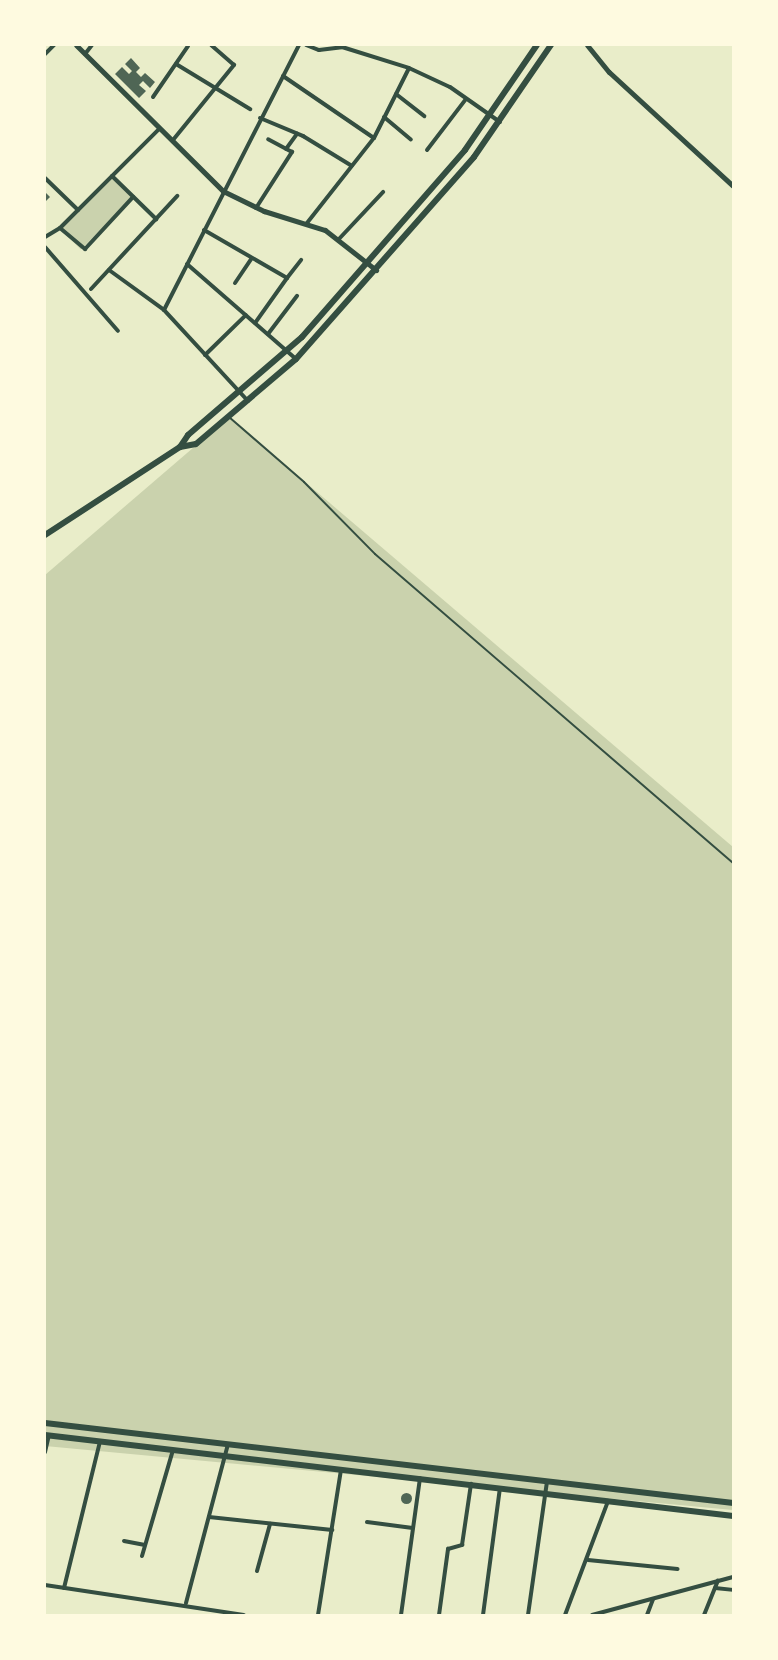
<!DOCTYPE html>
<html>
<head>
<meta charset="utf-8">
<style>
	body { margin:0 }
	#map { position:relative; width:778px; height:1660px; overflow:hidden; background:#e9edc9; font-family:"Public Sans",sans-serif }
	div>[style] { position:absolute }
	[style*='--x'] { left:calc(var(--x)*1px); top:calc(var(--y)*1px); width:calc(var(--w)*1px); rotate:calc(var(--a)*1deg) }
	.green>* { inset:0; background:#cad2ad; transform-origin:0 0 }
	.building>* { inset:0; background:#4f6655 }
	.round { border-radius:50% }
	.service>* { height:2px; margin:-1px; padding:0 1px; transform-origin:1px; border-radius:1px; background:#344e41 }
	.minor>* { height:4px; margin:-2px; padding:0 2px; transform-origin:2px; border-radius:2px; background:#344e41 }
	.tertiary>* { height:5px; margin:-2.5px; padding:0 2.5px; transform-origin:2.5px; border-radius:2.5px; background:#344e41 }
	.primary>* { height:6px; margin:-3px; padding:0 3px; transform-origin:3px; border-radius:3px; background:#344e41 }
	span { translate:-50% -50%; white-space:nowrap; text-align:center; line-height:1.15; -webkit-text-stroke:4.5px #fefae0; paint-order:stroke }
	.frame { position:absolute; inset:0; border:46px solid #fefae0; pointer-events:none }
</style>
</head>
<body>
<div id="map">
	<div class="green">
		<div style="left:112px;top:176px;width:30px;height:74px;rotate:45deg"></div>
		<div style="clip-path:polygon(229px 417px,733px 847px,733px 1510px,45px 1446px,45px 575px)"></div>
	</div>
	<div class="building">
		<div style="clip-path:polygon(131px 58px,140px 68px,136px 72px,141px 77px,145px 73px,155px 82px,150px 88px,143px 81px,139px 85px,146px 91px,139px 98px,115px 74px,122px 67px,129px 74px,132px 71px,125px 64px)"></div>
		<div style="clip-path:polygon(45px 192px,50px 197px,45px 202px)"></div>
		<div class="round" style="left:400.5px;top:1492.5px;width:11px;height:11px"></div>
	</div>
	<div class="service">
		<div style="--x:229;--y:417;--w:99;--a:40.9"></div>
		<div style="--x:304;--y:482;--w:101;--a:45.4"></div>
		<div style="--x:375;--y:554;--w:473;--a:40.8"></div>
	</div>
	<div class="minor">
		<div style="--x:306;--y:45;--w:14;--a:21"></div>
		<div style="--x:319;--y:50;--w:23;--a:-7"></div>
		<div style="--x:342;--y:47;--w:70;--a:17.4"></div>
		<div style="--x:45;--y:54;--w:13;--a:-45"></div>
		<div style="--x:85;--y:54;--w:11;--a:-52"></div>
		<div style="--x:176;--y:64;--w:87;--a:31.3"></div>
		<div style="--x:283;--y:76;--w:110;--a:34.3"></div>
		<div style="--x:396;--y:94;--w:36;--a:38"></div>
		<div style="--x:153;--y:97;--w:62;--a:-55.5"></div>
		<div style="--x:384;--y:117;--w:35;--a:40"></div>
		<div style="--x:260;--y:118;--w:47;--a:22.7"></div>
		<div style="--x:303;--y:136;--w:57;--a:31.5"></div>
		<div style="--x:173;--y:140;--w:97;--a:-50.9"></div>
		<div style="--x:234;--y:65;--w:30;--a:-139"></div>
		<div style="--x:286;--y:149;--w:19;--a:-54"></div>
		<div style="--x:427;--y:150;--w:64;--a:-52.6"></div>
		<div style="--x:112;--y:176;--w:62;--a:44.3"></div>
		<div style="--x:45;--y:178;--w:46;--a:44.1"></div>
		<div style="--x:256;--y:208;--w:67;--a:-57.3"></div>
		<div style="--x:292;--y:152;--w:27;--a:-152"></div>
		<div style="--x:307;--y:223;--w:108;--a:-51.8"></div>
		<div style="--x:374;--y:138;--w:78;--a:-63.4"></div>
		<div style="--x:409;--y:68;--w:45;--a:24.9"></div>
		<div style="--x:450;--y:87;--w:61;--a:35"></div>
		<div style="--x:60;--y:228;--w:33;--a:40"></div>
		<div style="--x:85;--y:249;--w:71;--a:-47.3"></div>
		<div style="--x:204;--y:230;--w:96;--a:30"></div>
		<div style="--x:287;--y:278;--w:55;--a:125.4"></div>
		<div style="--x:45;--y:237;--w:17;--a:-31"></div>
		<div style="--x:60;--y:228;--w:141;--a:-45"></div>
		<div style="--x:338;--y:240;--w:66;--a:-46.8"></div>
		<div style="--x:45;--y:247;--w:111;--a:49"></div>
		<div style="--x:187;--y:264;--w:145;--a:41.1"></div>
		<div style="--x:109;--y:270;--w:68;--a:36"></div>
		<div style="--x:287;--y:278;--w:23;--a:-52"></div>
		<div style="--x:235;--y:283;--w:30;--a:-56"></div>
		<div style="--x:91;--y:289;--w:127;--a:-47.2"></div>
		<div style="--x:268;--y:334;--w:48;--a:-52.7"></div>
		<div style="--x:205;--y:355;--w:57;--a:-44.3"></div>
		<div style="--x:248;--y:401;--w:124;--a:-132.7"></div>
		<div style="--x:164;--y:310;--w:297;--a:-63"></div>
		<div style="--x:45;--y:1452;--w:17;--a:-77"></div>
		<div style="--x:209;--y:1517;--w:124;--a:6"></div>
		<div style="--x:367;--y:1522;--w:46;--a:7.4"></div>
		<div style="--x:124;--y:1541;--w:20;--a:11"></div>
		<div style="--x:142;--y:1556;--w:110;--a:-73.7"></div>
		<div style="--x:588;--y:1560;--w:90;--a:5.7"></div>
		<div style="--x:257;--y:1571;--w:49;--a:-74.5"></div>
		<div style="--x:45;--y:1585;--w:201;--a:8.6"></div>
		<div style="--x:64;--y:1588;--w:151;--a:-76.2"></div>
		<div style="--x:715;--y:1588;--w:18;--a:6"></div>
		<div style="--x:186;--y:1603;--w:164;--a:-75.2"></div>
		<div style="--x:318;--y:1615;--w:147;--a:-81"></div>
		<div style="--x:401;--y:1615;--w:138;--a:-82.1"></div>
		<div style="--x:439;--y:1615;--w:67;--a:-82.2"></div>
		<div style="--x:448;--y:1549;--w:15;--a:-16"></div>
		<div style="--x:462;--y:1545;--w:62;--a:-81.6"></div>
		<div style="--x:483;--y:1615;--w:128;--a:-82.4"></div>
		<div style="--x:528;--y:1615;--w:135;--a:-81.9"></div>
		<div style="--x:565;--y:1615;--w:122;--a:-69.3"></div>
		<div style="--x:592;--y:1615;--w:146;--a:-15.1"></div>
		<div style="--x:647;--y:1615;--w:17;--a:-69"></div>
		<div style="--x:704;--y:1615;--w:37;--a:-68"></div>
	</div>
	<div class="tertiary">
		<div style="--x:76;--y:45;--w:207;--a:44.8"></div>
		<div style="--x:223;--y:191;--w:46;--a:26"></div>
		<div style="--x:264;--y:211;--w:64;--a:17.3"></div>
		<div style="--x:325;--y:230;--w:65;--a:38.1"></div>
		<div style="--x:587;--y:45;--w:35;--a:51"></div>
		<div style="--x:609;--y:72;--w:168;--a:42.6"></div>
	</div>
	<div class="primary">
		<div style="--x:180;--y:447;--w:14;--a:-56"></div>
		<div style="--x:188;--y:435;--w:150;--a:-40.7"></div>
		<div style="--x:302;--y:337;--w:248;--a:-48.9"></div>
		<div style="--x:465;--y:150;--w:127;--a:-55.6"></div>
		<div style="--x:45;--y:535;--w:161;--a:-33.1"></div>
		<div style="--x:180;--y:447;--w:16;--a:-11"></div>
		<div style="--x:196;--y:444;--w:131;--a:-40.4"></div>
		<div style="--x:296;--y:359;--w:269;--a:-48.6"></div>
		<div style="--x:474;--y:157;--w:136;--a:-55.5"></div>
		<div style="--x:45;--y:1423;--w:693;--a:6.63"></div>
		<div style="--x:45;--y:1435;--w:693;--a:6.71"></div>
	</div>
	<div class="frame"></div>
</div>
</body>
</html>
